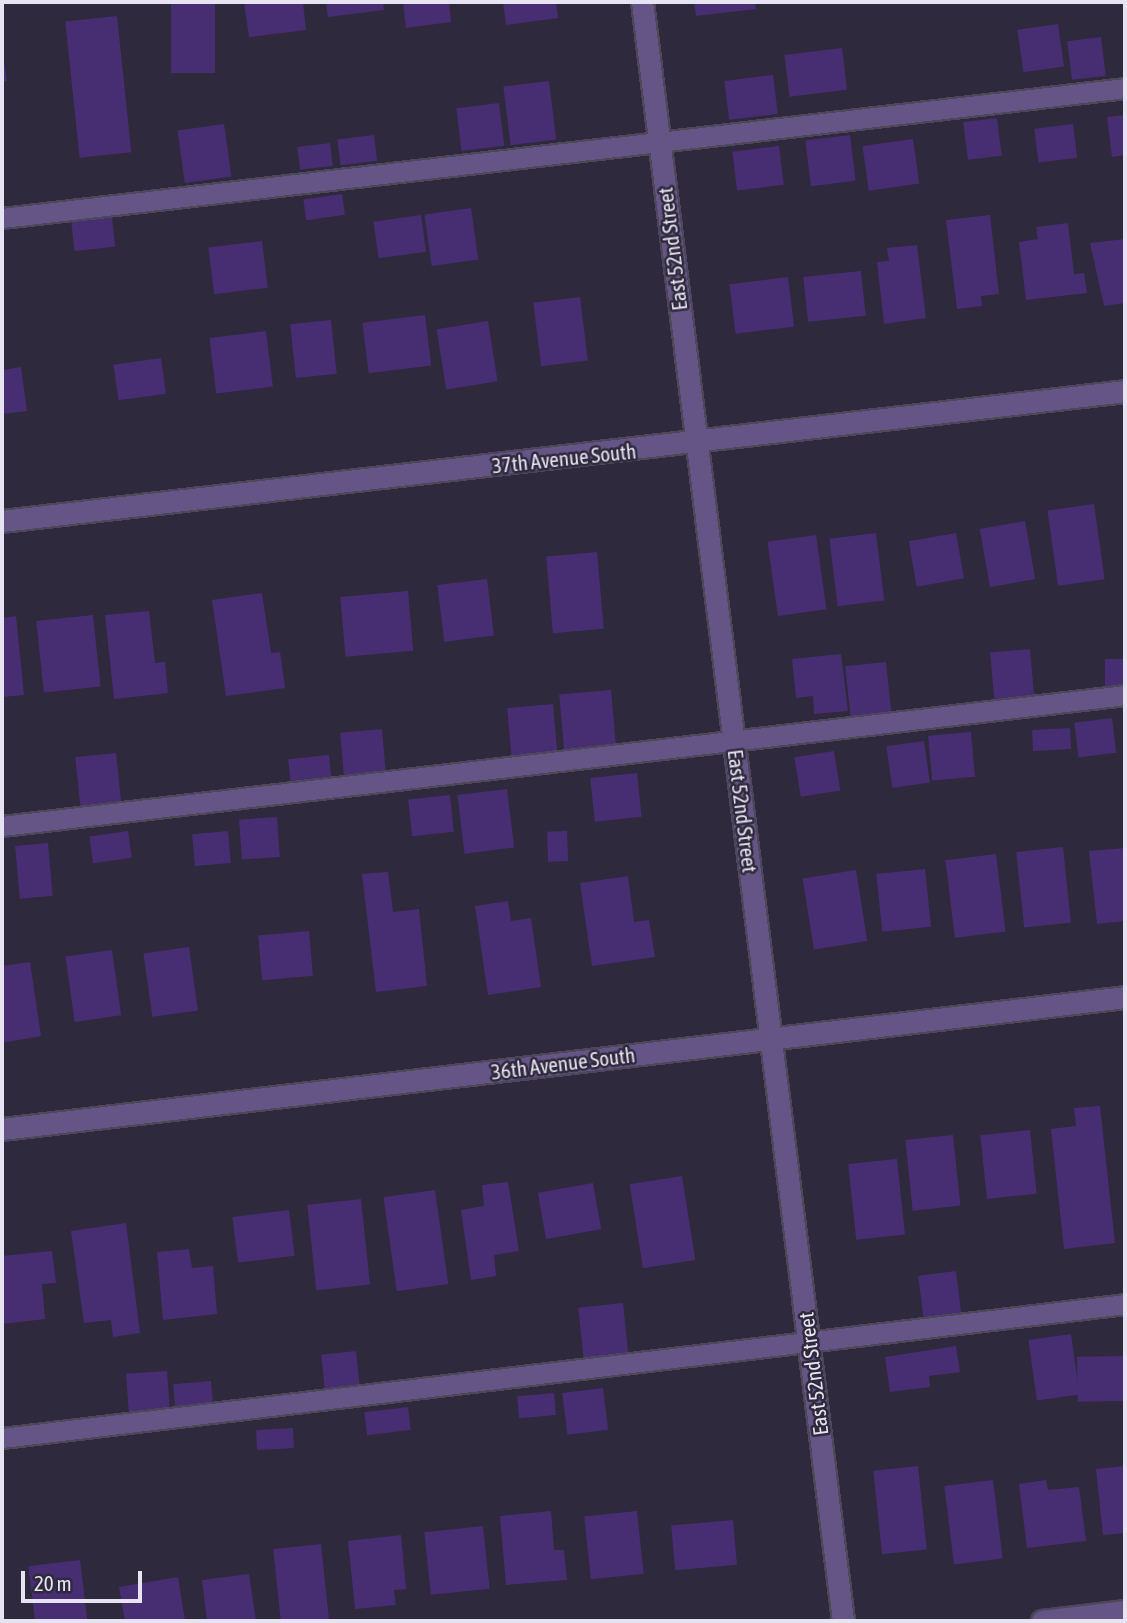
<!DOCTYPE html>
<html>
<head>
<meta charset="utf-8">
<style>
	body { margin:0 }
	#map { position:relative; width:1127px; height:1623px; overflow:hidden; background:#2e293c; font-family:"Asap Condensed",sans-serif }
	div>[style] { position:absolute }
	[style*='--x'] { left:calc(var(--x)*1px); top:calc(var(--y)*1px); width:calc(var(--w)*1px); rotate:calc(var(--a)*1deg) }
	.building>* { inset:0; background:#472e72; transform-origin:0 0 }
	.roads { filter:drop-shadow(2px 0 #4c4759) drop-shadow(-2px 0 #4c4759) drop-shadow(0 2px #4c4759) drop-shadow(0 -2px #4c4759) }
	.lane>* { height:19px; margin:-9.5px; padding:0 9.5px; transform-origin:9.5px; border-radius:9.5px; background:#645586 }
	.street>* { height:21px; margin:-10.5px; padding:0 10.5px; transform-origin:10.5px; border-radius:10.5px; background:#645586 }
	span { translate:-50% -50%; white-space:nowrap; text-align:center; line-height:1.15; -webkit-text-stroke:5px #2e293c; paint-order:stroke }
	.street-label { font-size:21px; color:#e7e4f1 }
	.frame { position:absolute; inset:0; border:4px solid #e7e4f1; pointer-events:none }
	.scale { position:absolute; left:21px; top:1571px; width:121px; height:32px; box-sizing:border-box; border:4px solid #e7e4f1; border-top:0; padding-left:9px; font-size:21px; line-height:24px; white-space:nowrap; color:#e7e4f1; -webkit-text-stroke:5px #2e293c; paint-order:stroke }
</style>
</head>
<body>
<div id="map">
	<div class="building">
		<div style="left:171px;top:2px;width:44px;height:71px"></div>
		<div style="clip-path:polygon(244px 2px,303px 2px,306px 30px,249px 37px)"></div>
		<div style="clip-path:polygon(326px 2px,383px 2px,384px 10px,328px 17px)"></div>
		<div style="clip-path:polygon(403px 2px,449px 2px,451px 22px,406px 28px)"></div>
		<div style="clip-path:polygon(503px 2px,556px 2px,558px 18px,506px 25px)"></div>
		<div style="clip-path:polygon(694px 2px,755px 2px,756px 9px,696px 16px)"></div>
		<div style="left:117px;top:16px;width:137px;height:52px;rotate:84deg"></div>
		<div style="left:1058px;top:24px;width:43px;height:41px;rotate:82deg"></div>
		<div style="left:1101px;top:37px;width:39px;height:34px;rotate:83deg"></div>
		<div style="clip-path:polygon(2px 48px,7px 81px,2px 81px)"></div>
		<div style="left:842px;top:48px;width:42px;height:58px;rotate:83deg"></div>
		<div style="left:773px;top:75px;width:39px;height:49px;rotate:83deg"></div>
		<div style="left:549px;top:81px;width:59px;height:46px;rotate:83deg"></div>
		<div style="left:499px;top:103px;width:43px;height:43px;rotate:83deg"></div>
		<div style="clip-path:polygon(1125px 115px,1125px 155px,1112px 157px,1107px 117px)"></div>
		<div style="left:997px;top:118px;width:38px;height:34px;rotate:83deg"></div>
		<div style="left:224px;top:124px;width:53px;height:47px;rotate:82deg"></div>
		<div style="left:1073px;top:124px;width:34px;height:39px;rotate:83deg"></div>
		<div style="left:374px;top:135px;width:26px;height:37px;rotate:83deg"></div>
		<div style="left:850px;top:135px;width:46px;height:45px;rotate:83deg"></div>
		<div style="left:913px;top:139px;width:45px;height:51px;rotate:82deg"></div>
		<div style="left:330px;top:143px;width:23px;height:33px;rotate:83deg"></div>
		<div style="left:779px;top:146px;width:39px;height:47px;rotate:83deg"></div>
		<div style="left:342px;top:194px;width:21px;height:39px;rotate:82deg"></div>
		<div style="left:471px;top:208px;width:52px;height:47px;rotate:82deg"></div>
		<div style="left:421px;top:215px;width:37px;height:48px;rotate:82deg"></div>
		<div style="clip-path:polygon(990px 215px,999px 294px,981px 296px,982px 306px,957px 309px,946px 220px)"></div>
		<div style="left:112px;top:217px;width:30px;height:41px;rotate:84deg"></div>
		<div style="clip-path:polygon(1068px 223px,1074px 274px,1084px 273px,1087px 293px,1026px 300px,1019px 242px,1038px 239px,1036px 227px)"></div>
		<div style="clip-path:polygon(1125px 239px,1125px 303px,1104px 306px,1090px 243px)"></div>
		<div style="left:262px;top:241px;width:47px;height:54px;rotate:83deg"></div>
		<div style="clip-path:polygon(917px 245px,926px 318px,884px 324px,877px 262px,889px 261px,887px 248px)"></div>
		<div style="left:861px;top:271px;width:45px;height:58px;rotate:84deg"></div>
		<div style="left:788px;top:277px;width:50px;height:59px;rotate:83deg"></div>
		<div style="left:580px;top:297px;width:64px;height:47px;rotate:83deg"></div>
		<div style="left:425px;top:315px;width:51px;height:63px;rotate:83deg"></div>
		<div style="left:331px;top:320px;width:54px;height:41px;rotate:84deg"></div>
		<div style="left:488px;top:321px;width:61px;height:52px;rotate:81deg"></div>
		<div style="left:266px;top:331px;width:56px;height:57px;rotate:83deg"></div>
		<div style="left:161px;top:358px;width:36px;height:48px;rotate:82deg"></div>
		<div style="clip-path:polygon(21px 367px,27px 411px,2px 414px,2px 370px)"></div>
		<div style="left:1094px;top:504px;width:76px;height:47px;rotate:82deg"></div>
		<div style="left:1025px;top:521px;width:59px;height:46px;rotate:80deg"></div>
		<div style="left:876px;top:533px;width:68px;height:47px;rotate:83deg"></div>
		<div style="left:956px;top:533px;width:46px;height:48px;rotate:80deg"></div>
		<div style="left:816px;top:535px;width:75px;height:49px;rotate:82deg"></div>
		<div style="left:597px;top:552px;width:77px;height:51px;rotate:85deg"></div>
		<div style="left:487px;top:579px;width:57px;height:50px;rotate:83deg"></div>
		<div style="left:408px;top:591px;width:60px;height:68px;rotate:85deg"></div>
		<div style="clip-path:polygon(262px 593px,271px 653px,280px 652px,285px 688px,226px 696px,212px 600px)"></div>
		<div style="clip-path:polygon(149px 611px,155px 663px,165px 662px,168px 693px,114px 699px,105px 615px)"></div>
		<div style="left:93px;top:615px;width:72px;height:57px;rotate:84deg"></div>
		<div style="clip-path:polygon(16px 616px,24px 695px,2px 697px,2px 618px)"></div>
		<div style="left:1030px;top:649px;width:52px;height:40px;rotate:85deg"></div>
		<div style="clip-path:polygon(841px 654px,848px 711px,814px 714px,813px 696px,796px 698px,792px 659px)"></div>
		<div style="left:1125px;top:659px;width:27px;height:20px;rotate:90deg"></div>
		<div style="left:886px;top:662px;width:57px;height:41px;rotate:84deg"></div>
		<div style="left:611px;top:690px;width:65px;height:52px;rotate:85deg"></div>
		<div style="left:553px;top:704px;width:54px;height:46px;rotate:85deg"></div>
		<div style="left:1112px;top:718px;width:35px;height:38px;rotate:83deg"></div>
		<div style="left:1070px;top:728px;width:21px;height:38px;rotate:87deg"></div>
		<div style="left:382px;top:729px;width:44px;height:42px;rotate:85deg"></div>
		<div style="left:971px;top:732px;width:45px;height:43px;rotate:85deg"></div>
		<div style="left:924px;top:741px;width:42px;height:38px;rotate:82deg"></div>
		<div style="left:834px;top:751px;width:40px;height:40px;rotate:81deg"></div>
		<div style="left:116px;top:753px;width:54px;height:41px;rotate:84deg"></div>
		<div style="left:329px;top:755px;width:28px;height:41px;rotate:84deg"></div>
		<div style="left:637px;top:773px;width:44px;height:47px;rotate:84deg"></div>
		<div style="left:507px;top:789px;width:59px;height:50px;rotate:83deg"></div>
		<div style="left:450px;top:795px;width:37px;height:42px;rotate:84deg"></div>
		<div style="left:277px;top:817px;width:40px;height:38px;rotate:86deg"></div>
		<div style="left:128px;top:831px;width:27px;height:39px;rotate:82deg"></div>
		<div style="left:228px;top:831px;width:32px;height:36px;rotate:85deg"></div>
		<div style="left:567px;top:831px;width:30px;height:20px;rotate:88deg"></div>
		<div style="left:48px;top:843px;width:53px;height:33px;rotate:85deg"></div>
		<div style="left:1063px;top:847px;width:76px;height:47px;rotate:84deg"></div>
		<div style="clip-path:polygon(1125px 848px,1125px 921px,1097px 924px,1089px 851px)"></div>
		<div style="left:996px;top:854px;width:78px;height:51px;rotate:83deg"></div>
		<div style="left:925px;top:869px;width:58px;height:49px;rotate:84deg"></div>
		<div style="left:856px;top:870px;width:72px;height:54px;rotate:81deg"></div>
		<div style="clip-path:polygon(388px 872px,393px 912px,419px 909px,427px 986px,376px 992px,362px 874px)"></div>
		<div style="clip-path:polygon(628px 876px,634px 922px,649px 920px,655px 957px,592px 966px,580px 883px)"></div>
		<div style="clip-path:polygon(508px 901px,511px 921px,531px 918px,541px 987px,488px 995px,475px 906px)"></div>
		<div style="left:309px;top:931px;width:45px;height:51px;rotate:85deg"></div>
		<div style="left:189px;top:947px;width:64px;height:46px;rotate:82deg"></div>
		<div style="left:112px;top:950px;width:66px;height:47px;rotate:82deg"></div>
		<div style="clip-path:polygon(30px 962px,41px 1036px,2px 1043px,2px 966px)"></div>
		<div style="clip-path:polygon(1100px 1106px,1115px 1243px,1064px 1249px,1051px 1129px,1076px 1126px,1074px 1108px)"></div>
		<div style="left:1030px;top:1130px;width:64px;height:50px;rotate:84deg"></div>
		<div style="left:953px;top:1135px;width:71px;height:48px;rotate:84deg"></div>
		<div style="left:897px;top:1159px;width:76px;height:49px;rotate:84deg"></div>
		<div style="left:682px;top:1176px;width:85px;height:53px;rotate:81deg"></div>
		<div style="clip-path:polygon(508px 1182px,519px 1251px,494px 1255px,496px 1276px,471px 1280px,461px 1210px,484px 1206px,482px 1185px)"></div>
		<div style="left:593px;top:1183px;width:47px;height:56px;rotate:80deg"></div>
		<div style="left:435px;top:1190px;width:95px;height:52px;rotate:82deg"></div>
		<div style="left:361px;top:1199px;width:86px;height:54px;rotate:84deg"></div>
		<div style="left:289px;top:1210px;width:46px;height:57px;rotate:83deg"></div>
		<div style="clip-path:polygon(126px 1223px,140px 1333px,113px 1337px,111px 1320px,84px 1323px,71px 1231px)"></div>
		<div style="clip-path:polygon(189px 1249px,192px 1268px,213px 1266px,217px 1314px,163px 1320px,157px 1252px)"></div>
		<div style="clip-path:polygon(52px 1251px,56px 1283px,42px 1284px,45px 1319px,2px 1324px,2px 1256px)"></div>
		<div style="left:956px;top:1271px;width:47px;height:38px;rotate:83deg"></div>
		<div style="left:623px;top:1303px;width:59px;height:45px;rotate:84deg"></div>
		<div style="left:1071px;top:1334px;width:61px;height:43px;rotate:82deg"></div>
		<div style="clip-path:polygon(956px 1346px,960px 1372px,929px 1376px,930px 1387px,890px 1392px,885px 1357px)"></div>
		<div style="left:356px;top:1351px;width:38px;height:35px;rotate:84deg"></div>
		<div style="left:1124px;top:1356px;width:45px;height:47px;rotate:89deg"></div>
		<div style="left:167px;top:1371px;width:41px;height:41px;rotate:86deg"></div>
		<div style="left:211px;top:1381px;width:23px;height:38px;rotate:85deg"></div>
		<div style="left:603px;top:1388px;width:42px;height:41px;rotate:83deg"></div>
		<div style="left:554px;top:1393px;width:22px;height:37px;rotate:85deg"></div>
		<div style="left:408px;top:1407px;width:23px;height:44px;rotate:83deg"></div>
		<div style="left:293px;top:1428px;width:20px;height:37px;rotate:87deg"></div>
		<div style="left:918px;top:1466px;width:84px;height:45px;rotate:84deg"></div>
		<div style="clip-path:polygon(1125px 1466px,1125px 1533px,1103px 1535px,1096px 1469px)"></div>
		<div style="left:993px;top:1480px;width:79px;height:49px;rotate:83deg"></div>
		<div style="clip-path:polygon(1046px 1480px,1048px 1490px,1079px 1487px,1086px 1541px,1027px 1548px,1019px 1484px)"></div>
		<div style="clip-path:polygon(551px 1511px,554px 1550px,564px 1550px,567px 1580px,506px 1585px,500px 1516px)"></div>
		<div style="left:637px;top:1511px;width:63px;height:53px;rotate:84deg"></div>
		<div style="left:733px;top:1520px;width:45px;height:62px;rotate:85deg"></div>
		<div style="left:483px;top:1526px;width:63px;height:59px;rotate:84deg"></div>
		<div style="clip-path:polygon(401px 1535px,406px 1589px,394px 1590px,396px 1605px,355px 1609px,348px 1541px)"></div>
		<div style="left:321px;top:1544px;width:77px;height:48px;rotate:84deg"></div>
		<div style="left:80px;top:1560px;width:62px;height:52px;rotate:83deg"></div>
		<div style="clip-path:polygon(249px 1574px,256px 1621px,207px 1621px,202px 1580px)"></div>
		<div style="clip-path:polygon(178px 1577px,185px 1621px,125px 1621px,119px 1587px)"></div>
	</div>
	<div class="roads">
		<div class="lane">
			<div style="--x:2;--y:218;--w:1130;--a:-6.6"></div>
			<div style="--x:2;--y:826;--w:1131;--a:-6.65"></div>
			<div style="--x:2;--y:1438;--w:1131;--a:-6.8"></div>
		</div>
		<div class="street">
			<div style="--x:642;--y:2;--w:1631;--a:82.92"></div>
			<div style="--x:2;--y:521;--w:1130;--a:-6.6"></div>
			<div style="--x:2;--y:1129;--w:1131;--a:-6.7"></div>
			<div style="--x:1042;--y:1621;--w:84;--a:-6.9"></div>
		</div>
	</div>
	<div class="street-label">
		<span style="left:672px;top:249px;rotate:-97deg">East 52nd Street</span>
		<span style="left:564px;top:458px;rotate:-6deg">37th Avenue South</span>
		<span style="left:743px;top:811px;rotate:83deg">East 52nd Street</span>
		<span style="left:563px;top:1063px;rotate:-7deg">36th Avenue South</span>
		<span style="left:813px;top:1374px;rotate:-97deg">East 52nd Street</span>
	</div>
	<div class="frame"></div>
	<div class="scale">20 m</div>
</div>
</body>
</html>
